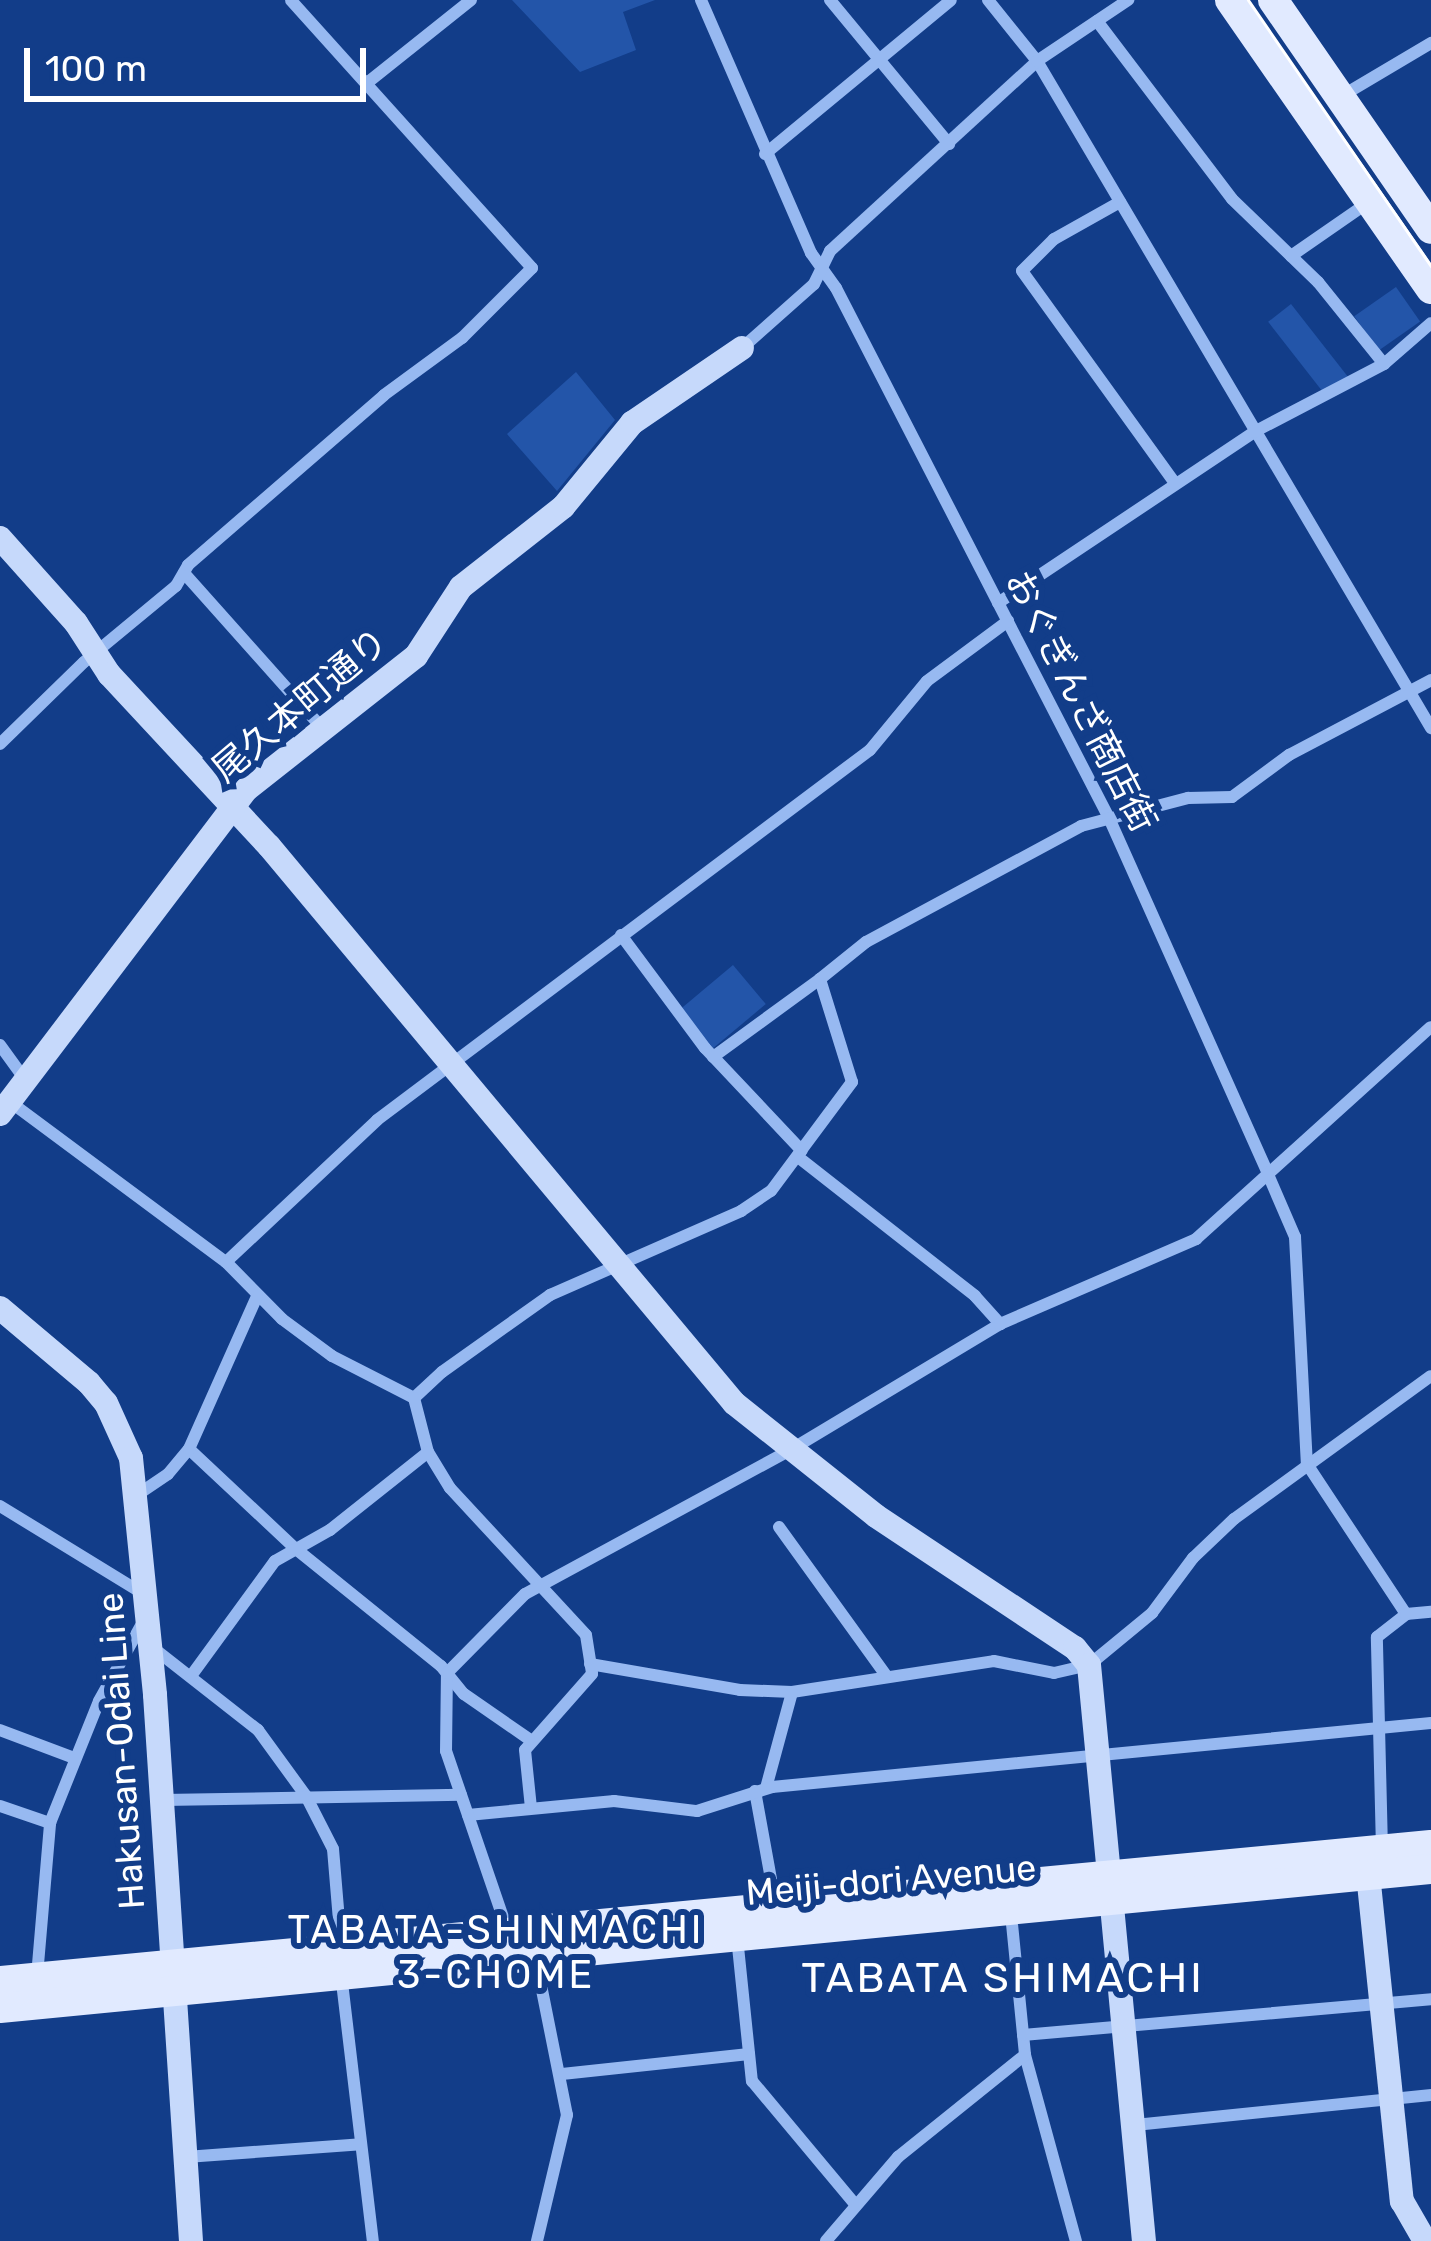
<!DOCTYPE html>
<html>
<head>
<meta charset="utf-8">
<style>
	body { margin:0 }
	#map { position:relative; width:1431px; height:2241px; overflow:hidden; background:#123d89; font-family:Rubik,"Noto Sans JP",sans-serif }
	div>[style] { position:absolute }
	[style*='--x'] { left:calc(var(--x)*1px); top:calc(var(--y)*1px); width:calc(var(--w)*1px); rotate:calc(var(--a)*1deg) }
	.green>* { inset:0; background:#2355a9; transform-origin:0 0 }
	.street>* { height:12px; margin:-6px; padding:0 6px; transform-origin:6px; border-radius:6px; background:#97b9f1 }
	.secondary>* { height:24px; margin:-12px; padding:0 12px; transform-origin:12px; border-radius:12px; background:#c6d9fb }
	.primary>* { height:30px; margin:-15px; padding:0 15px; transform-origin:15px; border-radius:15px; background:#e1eaff }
	.tram>* { height:3px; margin:-1.5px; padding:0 1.5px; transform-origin:1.5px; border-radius:1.5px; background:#fff }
	span { translate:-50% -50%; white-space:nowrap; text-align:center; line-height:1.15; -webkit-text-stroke:12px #123d89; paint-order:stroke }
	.street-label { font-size:36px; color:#fff }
	.neighbourhood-label { font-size:39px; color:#fff; letter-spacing:3px }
	.quarter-label { font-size:42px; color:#fff; letter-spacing:3px }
	.scale { position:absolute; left:24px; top:48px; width:342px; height:54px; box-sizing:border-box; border:6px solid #fff; border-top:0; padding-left:15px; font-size:36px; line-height:42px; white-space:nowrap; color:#fff; -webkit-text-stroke:9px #123d89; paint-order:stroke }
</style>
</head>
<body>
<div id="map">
	<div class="green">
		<div style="clip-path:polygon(512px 0,655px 0,623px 12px,636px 50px,580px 72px)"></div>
		<div style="left:1396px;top:287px;width:42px;height:51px;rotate:55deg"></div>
		<div style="left:1291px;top:304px;width:95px;height:29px;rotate:52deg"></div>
		<div style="clip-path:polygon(576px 372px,615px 420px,557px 491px,507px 434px)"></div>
		<div style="left:733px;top:965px;width:51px;height:70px;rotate:50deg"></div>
	</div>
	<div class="street">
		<div style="--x:701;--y:0;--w:276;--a:66.5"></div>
		<div style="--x:811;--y:253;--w:43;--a:54.5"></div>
		<div style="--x:836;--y:288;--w:596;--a:62.75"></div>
		<div style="--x:1109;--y:818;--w:388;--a:65.9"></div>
		<div style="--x:1267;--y:1172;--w:71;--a:66.7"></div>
		<div style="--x:1295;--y:1237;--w:227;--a:87"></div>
		<div style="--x:1307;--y:1464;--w:180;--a:56.6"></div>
		<div style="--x:830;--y:0;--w:187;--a:50.4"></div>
		<div style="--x:988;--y:0;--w:78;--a:51.2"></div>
		<div style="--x:1037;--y:61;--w:775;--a:59.43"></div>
		<div style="--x:1097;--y:21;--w:223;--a:52.8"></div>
		<div style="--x:1232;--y:199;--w:120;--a:44"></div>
		<div style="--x:1318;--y:282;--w:105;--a:51.2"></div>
		<div style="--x:367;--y:83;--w:133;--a:-38.6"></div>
		<div style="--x:1340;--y:97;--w:106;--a:-30.7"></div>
		<div style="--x:765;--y:154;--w:241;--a:-39.6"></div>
		<div style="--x:1120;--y:202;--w:76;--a:150.7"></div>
		<div style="--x:1054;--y:239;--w:45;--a:135"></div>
		<div style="--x:1022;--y:271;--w:261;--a:54.2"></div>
		<div style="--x:1291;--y:256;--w:95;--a:-34.7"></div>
		<div style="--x:742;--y:348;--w:96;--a:-41.6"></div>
		<div style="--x:814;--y:284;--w:37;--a:-64"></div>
		<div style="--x:830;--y:251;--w:281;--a:-42.5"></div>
		<div style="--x:1037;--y:61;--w:110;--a:-33.8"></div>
		<div style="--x:184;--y:573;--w:206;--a:48.3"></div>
		<div style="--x:998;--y:603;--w:308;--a:-33.7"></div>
		<div style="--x:1254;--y:432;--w:147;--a:-27.6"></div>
		<div style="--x:1384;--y:364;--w:62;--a:-41.1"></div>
		<div style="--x:0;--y:744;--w:117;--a:-44.3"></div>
		<div style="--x:84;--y:662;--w:119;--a:-39.6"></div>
		<div style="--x:176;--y:586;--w:24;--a:-60"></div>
		<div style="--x:188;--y:565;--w:259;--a:-40.9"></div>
		<div style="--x:384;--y:395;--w:97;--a:-36.2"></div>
		<div style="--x:462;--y:338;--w:99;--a:-45"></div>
		<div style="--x:532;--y:268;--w:360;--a:-132"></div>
		<div style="--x:621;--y:935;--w:141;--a:53.4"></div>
		<div style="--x:705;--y:1048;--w:141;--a:46.7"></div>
		<div style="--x:0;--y:1045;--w:41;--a:54"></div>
		<div style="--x:713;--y:1057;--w:132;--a:-36.1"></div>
		<div style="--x:9;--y:1101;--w:270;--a:36.6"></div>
		<div style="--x:226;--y:1262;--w:80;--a:45.5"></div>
		<div style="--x:282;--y:1319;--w:62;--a:36.5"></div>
		<div style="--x:332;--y:1356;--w:92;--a:27.1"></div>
		<div style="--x:798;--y:1157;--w:225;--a:38.1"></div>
		<div style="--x:975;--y:1296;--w:38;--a:48"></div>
		<div style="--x:226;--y:1262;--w:207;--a:-43.2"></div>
		<div style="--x:377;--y:1120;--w:616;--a:-36.89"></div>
		<div style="--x:870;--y:750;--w:89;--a:-50.4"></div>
		<div style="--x:927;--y:681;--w:101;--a:-36.5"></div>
		<div style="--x:414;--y:1398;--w:38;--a:-43"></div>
		<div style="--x:442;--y:1372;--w:133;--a:-35.5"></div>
		<div style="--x:550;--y:1295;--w:209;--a:-23.7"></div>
		<div style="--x:741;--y:1211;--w:36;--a:-34"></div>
		<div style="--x:771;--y:1191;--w:136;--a:-53.4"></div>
		<div style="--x:852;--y:1082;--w:108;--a:-107.3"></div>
		<div style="--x:820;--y:979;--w:59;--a:-38.8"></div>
		<div style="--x:866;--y:942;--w:244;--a:-28.3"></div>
		<div style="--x:1081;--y:826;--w:111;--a:-14.7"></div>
		<div style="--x:1188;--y:798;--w:44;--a:-1.3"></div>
		<div style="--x:1232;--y:797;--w:71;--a:-36.4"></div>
		<div style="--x:1289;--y:755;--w:161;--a:-27.8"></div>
		<div style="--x:414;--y:1398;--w:56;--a:75.5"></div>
		<div style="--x:428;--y:1452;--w:42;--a:58.6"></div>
		<div style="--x:450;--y:1488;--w:200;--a:47.2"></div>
		<div style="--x:586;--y:1635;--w:39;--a:81"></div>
		<div style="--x:592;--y:1674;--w:101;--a:131.4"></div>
		<div style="--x:525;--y:1750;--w:58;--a:84.1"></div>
		<div style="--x:189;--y:1449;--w:146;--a:43.1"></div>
		<div style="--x:296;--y:1549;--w:186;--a:38.9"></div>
		<div style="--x:441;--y:1666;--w:36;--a:51"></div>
		<div style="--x:464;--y:1694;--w:79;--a:34.7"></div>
		<div style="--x:137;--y:1495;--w:37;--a:-34"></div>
		<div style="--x:168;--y:1474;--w:33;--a:-50"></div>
		<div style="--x:189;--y:1449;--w:167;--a:-66"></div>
		<div style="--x:0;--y:1506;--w:167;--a:31.5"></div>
		<div style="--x:779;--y:1527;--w:185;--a:54.2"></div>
		<div style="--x:152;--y:1647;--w:135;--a:38.1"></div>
		<div style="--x:258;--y:1730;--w:82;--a:54"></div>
		<div style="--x:306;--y:1796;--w:59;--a:63"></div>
		<div style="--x:333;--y:1849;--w:96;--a:85.2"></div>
		<div style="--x:590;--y:1664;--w:152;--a:9.8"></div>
		<div style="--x:740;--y:1690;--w:52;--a:2.2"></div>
		<div style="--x:792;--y:1692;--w:204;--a:-8.7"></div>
		<div style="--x:994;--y:1661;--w:61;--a:11.3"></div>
		<div style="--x:1054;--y:1673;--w:36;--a:-13"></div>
		<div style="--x:1089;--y:1665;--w:82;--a:-39.5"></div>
		<div style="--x:1152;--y:1613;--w:69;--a:-53.3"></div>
		<div style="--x:1193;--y:1558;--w:57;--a:-43.6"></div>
		<div style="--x:1234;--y:1519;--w:243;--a:-36"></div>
		<div style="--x:191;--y:1676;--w:142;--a:-53.9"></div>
		<div style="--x:275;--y:1561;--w:63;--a:-29.4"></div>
		<div style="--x:330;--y:1530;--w:125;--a:-38.5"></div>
		<div style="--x:0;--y:1730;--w:79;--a:20.7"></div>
		<div style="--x:766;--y:1788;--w:99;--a:-74.8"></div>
		<div style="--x:755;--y:1791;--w:118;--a:79.7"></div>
		<div style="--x:163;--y:1800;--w:298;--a:-1"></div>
		<div style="--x:0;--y:1806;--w:53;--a:18.8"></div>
		<div style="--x:468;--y:1815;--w:147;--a:-5.5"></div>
		<div style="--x:614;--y:1801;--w:84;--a:6.9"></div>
		<div style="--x:697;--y:1811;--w:79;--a:-17.7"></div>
		<div style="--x:772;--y:1787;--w:662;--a:-5.55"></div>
		<div style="--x:1382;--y:1849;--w:212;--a:-91.4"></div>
		<div style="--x:1377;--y:1637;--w:37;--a:-38"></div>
		<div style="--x:1406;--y:1614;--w:25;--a:-5"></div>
		<div style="--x:1011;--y:1914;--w:142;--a:84.3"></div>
		<div style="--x:1025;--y:2055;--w:193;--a:74.7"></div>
		<div style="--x:508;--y:1932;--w:191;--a:-108.9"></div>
		<div style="--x:446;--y:1751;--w:78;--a:-89.3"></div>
		<div style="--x:447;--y:1673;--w:111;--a:-45.4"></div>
		<div style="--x:525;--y:1594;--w:304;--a:-28.5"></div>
		<div style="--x:792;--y:1449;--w:243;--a:-31"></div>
		<div style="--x:1000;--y:1324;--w:214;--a:-23.4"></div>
		<div style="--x:1196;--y:1239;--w:316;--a:-42.1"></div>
		<div style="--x:737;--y:1937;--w:145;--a:84.1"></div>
		<div style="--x:752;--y:2081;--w:160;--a:50.1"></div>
		<div style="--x:535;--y:1955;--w:163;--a:78.7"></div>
		<div style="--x:567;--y:2115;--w:130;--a:103.4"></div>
		<div style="--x:341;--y:1974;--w:269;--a:83.2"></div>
		<div style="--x:37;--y:1976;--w:154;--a:-85.1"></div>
		<div style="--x:50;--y:1823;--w:131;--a:-68.1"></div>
		<div style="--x:99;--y:1701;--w:90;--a:-60.9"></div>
		<div style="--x:1023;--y:2035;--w:410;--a:-5"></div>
		<div style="--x:562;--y:2074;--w:188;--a:-6.1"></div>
		<div style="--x:1135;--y:2125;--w:298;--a:-5.8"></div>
		<div style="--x:186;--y:2157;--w:175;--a:-4.2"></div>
		<div style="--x:826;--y:2241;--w:111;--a:-49.4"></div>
		<div style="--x:898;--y:2157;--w:163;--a:-38.8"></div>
	</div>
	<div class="secondary">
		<div style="--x:0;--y:538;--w:114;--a:48.2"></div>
		<div style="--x:76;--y:623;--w:61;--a:57.1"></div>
		<div style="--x:109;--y:674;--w:235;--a:47.1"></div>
		<div style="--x:269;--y:846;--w:726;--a:50.14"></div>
		<div style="--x:734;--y:1403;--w:181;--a:38.5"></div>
		<div style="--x:876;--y:1516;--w:239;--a:33.6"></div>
		<div style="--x:1075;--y:1648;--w:22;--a:51"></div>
		<div style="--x:1089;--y:1665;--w:579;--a:84.55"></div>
		<div style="--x:0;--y:1114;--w:408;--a:-52.8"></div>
		<div style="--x:247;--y:789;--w:215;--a:-38.2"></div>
		<div style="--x:416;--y:656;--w:82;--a:-56.9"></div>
		<div style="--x:461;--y:587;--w:130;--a:-38.1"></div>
		<div style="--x:563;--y:507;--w:109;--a:-50.6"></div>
		<div style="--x:632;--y:423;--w:133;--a:-34.3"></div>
		<div style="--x:0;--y:1308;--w:116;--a:40.1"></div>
		<div style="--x:89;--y:1383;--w:26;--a:50"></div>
		<div style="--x:106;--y:1403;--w:60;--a:65.6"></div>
		<div style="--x:131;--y:1458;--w:238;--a:84.2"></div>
		<div style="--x:155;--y:1695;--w:547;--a:86.23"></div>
		<div style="--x:1368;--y:1874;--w:329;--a:84.1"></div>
		<div style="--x:1402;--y:2201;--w:46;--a:60.1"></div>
	</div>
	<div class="primary">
		<div style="--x:1230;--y:0;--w:352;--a:55.2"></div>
		<div style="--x:1273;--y:0;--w:278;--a:55.4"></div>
		<div style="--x:0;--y:1981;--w:1437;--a:-5.43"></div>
		<div style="--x:0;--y:2008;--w:1438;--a:-5.55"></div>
	</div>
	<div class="tram">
		<div style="--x:1248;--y:0;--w:323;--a:55.5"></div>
	</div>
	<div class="street-label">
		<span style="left:1081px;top:701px;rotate:63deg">おぐぎんざ商店街</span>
		<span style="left:300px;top:705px;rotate:-40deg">尾久本町通り</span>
		<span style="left:121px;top:1751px;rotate:-94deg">Hakusan-Odai Line</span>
		<span style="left:891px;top:1880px;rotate:-5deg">Meiji-dori Avenue</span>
	</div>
	<div class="neighbourhood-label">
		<span style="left:496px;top:1953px">TABATA-SHINMACHI<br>3-CHOME</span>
	</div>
	<div class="quarter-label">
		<span style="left:1003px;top:1978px">TABATA SHIMACHI</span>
	</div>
	<div class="scale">100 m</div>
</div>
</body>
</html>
